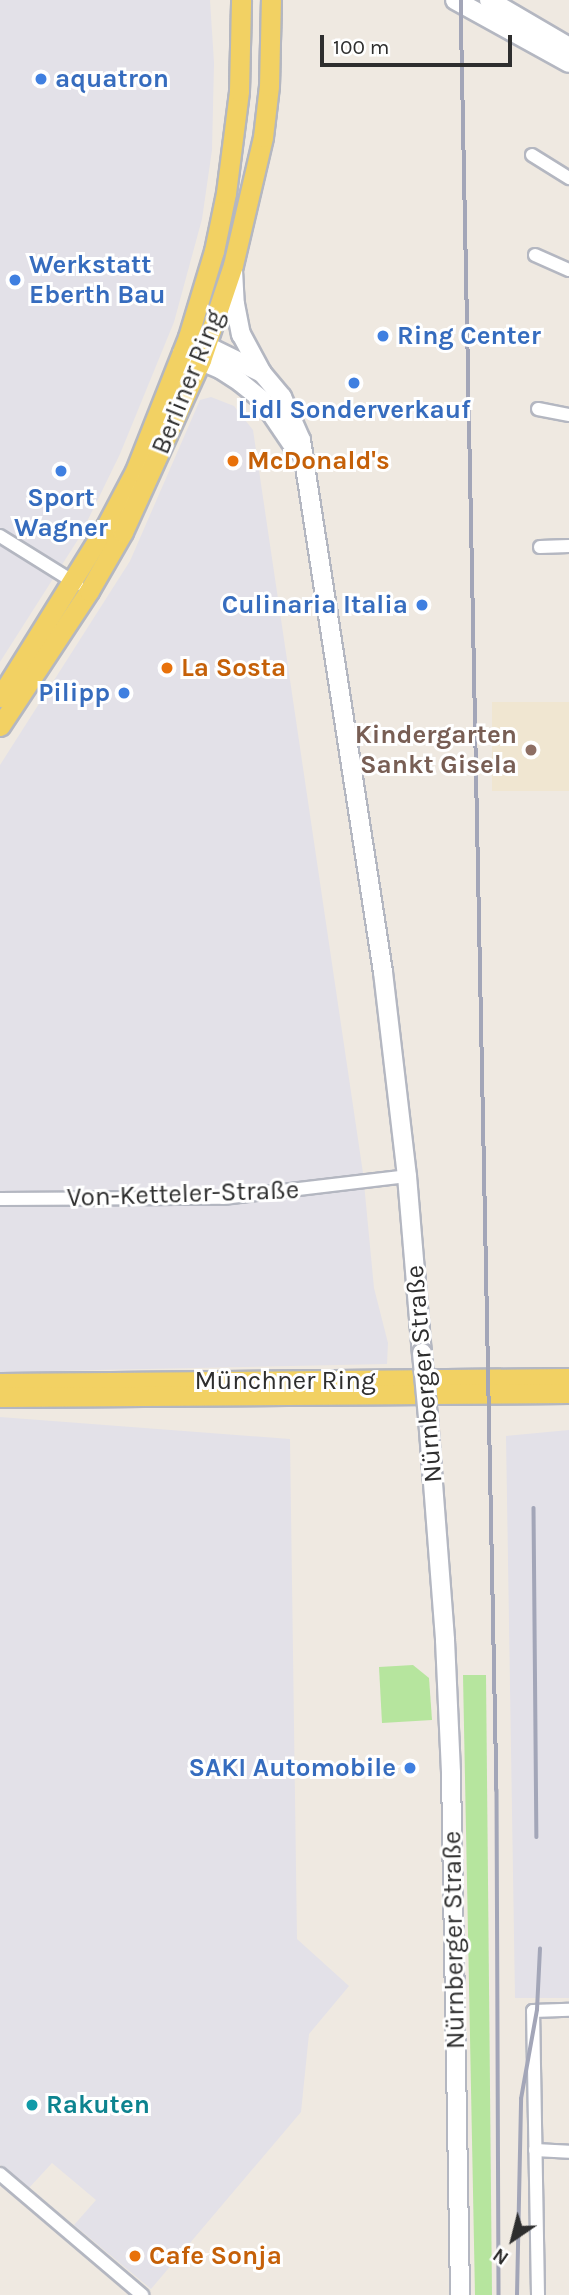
<!DOCTYPE html>
<html>
<head>
<meta charset="utf-8">
<style>
	body { margin:0 }
	#map { position:relative; width:569px; height:2295px; overflow:hidden; background:#efe9e1; font-family:Karla,sans-serif }
	div>[style] { position:absolute }
	[style*='--x'] { left:calc(var(--x)*1px); top:calc(var(--y)*1px); width:calc(var(--w)*1px); rotate:calc(var(--a)*1deg) }
	.industrial>* { inset:0; background:#e3e1e8 }
	.education>* { inset:0; background:#f0e6d1; transform-origin:0 0 }
	.green>* { inset:0; background:#b6e59e }
	.roads { filter:drop-shadow(2px 0 #b4b7c1) drop-shadow(-2px 0 #b4b7c1) drop-shadow(0 2px #b4b7c1) drop-shadow(0 -2px #b4b7c1) }
	.street>* { height:12px; margin:-6px; padding:0 6px; transform-origin:6px; border-radius:6px; background:#fff }
	.secondary>* { height:18px; margin:-9px; padding:0 9px; transform-origin:9px; border-radius:9px; background:#fff }
	.primary>* { height:19px; margin:-9.5px; padding:0 9.5px; transform-origin:9.5px; border-radius:9.5px; background:#f2d163 }
	.rail>* { height:3.5px; margin:-1.75px; padding:0 1.75px; transform-origin:1.75px; border-radius:1.75px; background:#a3a6b8 }
	.bridges { filter:drop-shadow(2px 0 #b4b7c1) drop-shadow(-2px 0 #b4b7c1) drop-shadow(0 2px #b4b7c1) drop-shadow(0 -2px #b4b7c1) }
	.secondary-bridge>* { height:18px; margin:-9px; padding:0 9px; transform-origin:9px; border-radius:9px; background:#fff }
	.dots>* { width:19px; height:19px; translate:-50% -50%; box-sizing:border-box; border:4px solid #fff; border-radius:50% }
	span { translate:-50% -50%; white-space:nowrap; text-align:center; line-height:1.15; -webkit-text-stroke:6px #fff; paint-order:stroke }
	.shop-label { font-size:26px; color:#366cbe; font-weight:700 }
	.left { translate:0 -50%; text-align:left }
	.right { translate:-100% -50%; text-align:right }
	.street-label { font-size:26px; color:#2e2e2e }
	.food-label { font-size:26px; color:#c56008; font-weight:700 }
	.education-label { font-size:26px; color:#785e54; font-weight:700 }
	.culture-label { font-size:26px; color:#0d838f; font-weight:700 }
	.north { position:absolute; left:478px; top:2204px; width:70px; height:70px; -webkit-text-stroke:5px #fff; paint-order:stroke; rotate:215deg; font-size:19px; font-weight:700; line-height:28px; text-align:center; color:#2e2e2e }
	.north::after { content:''; display:block; margin:auto; width:24px; height:32px; background:#2e2e2e; clip-path:polygon(50% 0,100% 100%,50% 72%,0 100%) }
	.scale { position:absolute; left:320px; top:35px; width:192px; height:32px; box-sizing:border-box; border:4px solid #2e2e2e; border-top:0; padding-left:9px; font-size:21px; line-height:24px; white-space:nowrap; color:#2e2e2e; -webkit-text-stroke:5px #fff; paint-order:stroke }
</style>
</head>
<body>
<div id="map">
	<div class="industrial">
		<div style="clip-path:polygon(0 0,210px 0,214px 63px,212px 150px,202px 219px,174px 322px,120px 454px,79px 538px,0 662px)"></div>
		<div style="clip-path:polygon(211px 397px,234px 406px,253px 430px,363px 1173px,374px 1288px,388px 1343px,387px 1364px,0 1372px,0 765px,130px 561px,200px 400px)"></div>
		<div style="clip-path:polygon(0 1417px,290px 1439px,297px 1939px,349px 1986px,309px 2034px,301px 2112px,151px 2289px,74px 2225px,96px 2200px,52px 2163px,29px 2188px,0 2165px)"></div>
		<div style="clip-path:polygon(569px 1430px,569px 1998px,515px 1998px,506px 1436px)"></div>
	</div>
	<div class="education">
		<div style="left:569px;top:702px;width:89px;height:77px;rotate:90deg"></div>
	</div>
	<div class="green">
		<div style="clip-path:polygon(413px 1665px,429px 1678px,432px 1720px,382px 1723px,379px 1667px)"></div>
		<div style="clip-path:polygon(463px 1675px,486px 1675px,492px 2295px,475px 2295px)"></div>
	</div>
	<div class="roads">
		<div class="street">
			<div style="--x:532;--y:155;--w:44;--a:31.9"></div>
			<div style="--x:535;--y:255;--w:37;--a:24"></div>
			<div style="--x:538;--y:409;--w:32;--a:11"></div>
			<div style="--x:0;--y:536;--w:91;--a:31.9"></div>
			<div style="--x:540;--y:547;--w:29;--a:-2"></div>
			<div style="--x:0;--y:1199;--w:223;--a:-0.3"></div>
			<div style="--x:223;--y:1198;--w:185;--a:-6.8"></div>
			<div style="--x:535;--y:2150;--w:34;--a:3"></div>
			<div style="--x:0;--y:2174;--w:187;--a:40.4"></div>
			<div style="--x:538;--y:2295;--w:284;--a:-91"></div>
			<div style="--x:533;--y:2011;--w:36;--a:-2"></div>
		</div>
		<div class="secondary">
			<div style="--x:455;--y:0;--w:130;--a:28.9"></div>
			<div style="--x:489;--y:0;--w:93;--a:30.4"></div>
			<div style="--x:233;--y:270;--w:34;--a:87"></div>
			<div style="--x:235;--y:304;--w:31;--a:79"></div>
			<div style="--x:241;--y:334;--w:44;--a:61.7"></div>
			<div style="--x:195;--y:340;--w:75;--a:26.2"></div>
			<div style="--x:262;--y:373;--w:31;--a:50"></div>
			<div style="--x:282;--y:397;--w:47;--a:66.2"></div>
			<div style="--x:301;--y:440;--w:538;--a:81.24"></div>
			<div style="--x:383;--y:972;--w:205;--a:83.3"></div>
			<div style="--x:407;--y:1176;--w:178;--a:85.2"></div>
			<div style="--x:182;--y:353;--w:41;--a:22.8"></div>
			<div style="--x:220;--y:369;--w:24;--a:33"></div>
			<div style="--x:240;--y:382;--w:28;--a:39"></div>
			<div style="--x:262;--y:400;--w:60;--a:55.8"></div>
			<div style="--x:428;--y:1418;--w:223;--a:85.6"></div>
			<div style="--x:445;--y:1640;--w:133;--a:87.4"></div>
			<div style="--x:451;--y:1773;--w:522;--a:89.01"></div>
		</div>
		<div class="primary">
			<div style="--x:0;--y:697;--w:201;--a:-58.2"></div>
			<div style="--x:106;--y:526;--w:62;--a:-62.2"></div>
			<div style="--x:135;--y:471;--w:144;--a:-68.4"></div>
			<div style="--x:188;--y:337;--w:90;--a:-73.2"></div>
			<div style="--x:214;--y:251;--w:59;--a:-78.3"></div>
			<div style="--x:226;--y:193;--w:103;--a:-82.7"></div>
			<div style="--x:239;--y:91;--w:91;--a:-88.7"></div>
			<div style="--x:0;--y:726;--w:162;--a:-56.6"></div>
			<div style="--x:89;--y:591;--w:68;--a:-60"></div>
			<div style="--x:123;--y:532;--w:189;--a:-65.6"></div>
			<div style="--x:201;--y:360;--w:100;--a:-71.4"></div>
			<div style="--x:233;--y:265;--w:131;--a:-76.8"></div>
			<div style="--x:263;--y:137;--w:51;--a:-83.3"></div>
			<div style="--x:269;--y:86;--w:86;--a:-88.7"></div>
			<div style="--x:0;--y:1383;--w:569;--a:-0.5"></div>
			<div style="--x:0;--y:1397;--w:569;--a:-0.4"></div>
		</div>
	</div>
	<div class="rail">
		<div style="--x:461;--y:0;--w:1790;--a:88.85"></div>
		<div style="--x:497;--y:1790;--w:505;--a:89.77"></div>
		<div style="--x:534;--y:1508;--w:329;--a:89.5"></div>
		<div style="--x:517;--y:2295;--w:196;--a:-88.8"></div>
		<div style="--x:521;--y:2099;--w:90;--a:-79.8"></div>
		<div style="--x:537;--y:2010;--w:61;--a:-87.2"></div>
	</div>
	<div class="bridges">
		<div class="secondary-bridge">
			<div style="--x:422;--y:1353;--w:65;--a:84.7"></div>
		</div>
	</div>
	<div class="dots">
		<div style="left:41px;top:79px;background:#3f7fe0"></div>
		<div style="left:15px;top:280px;background:#3f7fe0"></div>
		<div style="left:383px;top:336px;background:#3f7fe0"></div>
		<div style="left:354px;top:383px;background:#3f7fe0"></div>
		<div style="left:233px;top:461px;background:#e8710a"></div>
		<div style="left:61px;top:471px;background:#3f7fe0"></div>
		<div style="left:422px;top:605px;background:#3f7fe0"></div>
		<div style="left:167px;top:668px;background:#e8710a"></div>
		<div style="left:124px;top:693px;background:#3f7fe0"></div>
		<div style="left:531px;top:750px;background:#8d6e63"></div>
		<div style="left:410px;top:1768px;background:#3f7fe0"></div>
		<div style="left:32px;top:2105px;background:#0f9aa8"></div>
		<div style="left:135px;top:2256px;background:#e8710a"></div>
	</div>
	<div class="shop-label">
		<span class="left" style="left:55px;top:79px">aquatron</span>
		<span class="left" style="left:29px;top:280px">Werkstatt<br>Eberth Bau</span>
		<span class="left" style="left:397px;top:336px">Ring Center</span>
		<span style="left:354px;top:410px">Lidl Sonderverkauf</span>
		<span style="left:61px;top:513px">Sport<br>Wagner</span>
		<span class="right" style="left:408px;top:605px">Culinaria Italia</span>
		<span class="right" style="left:110px;top:693px">Pilipp</span>
		<span class="right" style="left:396px;top:1768px">SAKI Automobile</span>
	</div>
	<div class="street-label">
		<span style="left:188px;top:382px;rotate:-68deg">Berliner Ring</span>
		<span style="left:183px;top:1194px;rotate:-2deg">Von-Ketteler-Straße</span>
		<span style="left:424px;top:1374px;rotate:-95deg">Nürnberger Straße</span>
		<span style="left:285px;top:1381px">Münchner Ring</span>
		<span style="left:454px;top:1940px;rotate:-91deg">Nürnberger Straße</span>
	</div>
	<div class="food-label">
		<span class="left" style="left:247px;top:461px">McDonald's</span>
		<span class="left" style="left:181px;top:668px">La Sosta</span>
		<span class="left" style="left:149px;top:2256px">Cafe Sonja</span>
	</div>
	<div class="education-label">
		<span class="right" style="left:517px;top:750px">Kindergarten<br>Sankt Gisela</span>
	</div>
	<div class="culture-label">
		<span class="left" style="left:46px;top:2105px">Rakuten</span>
	</div>
	<div class="north">N</div>
	<div class="scale">100 m</div>
</div>
</body>
</html>
